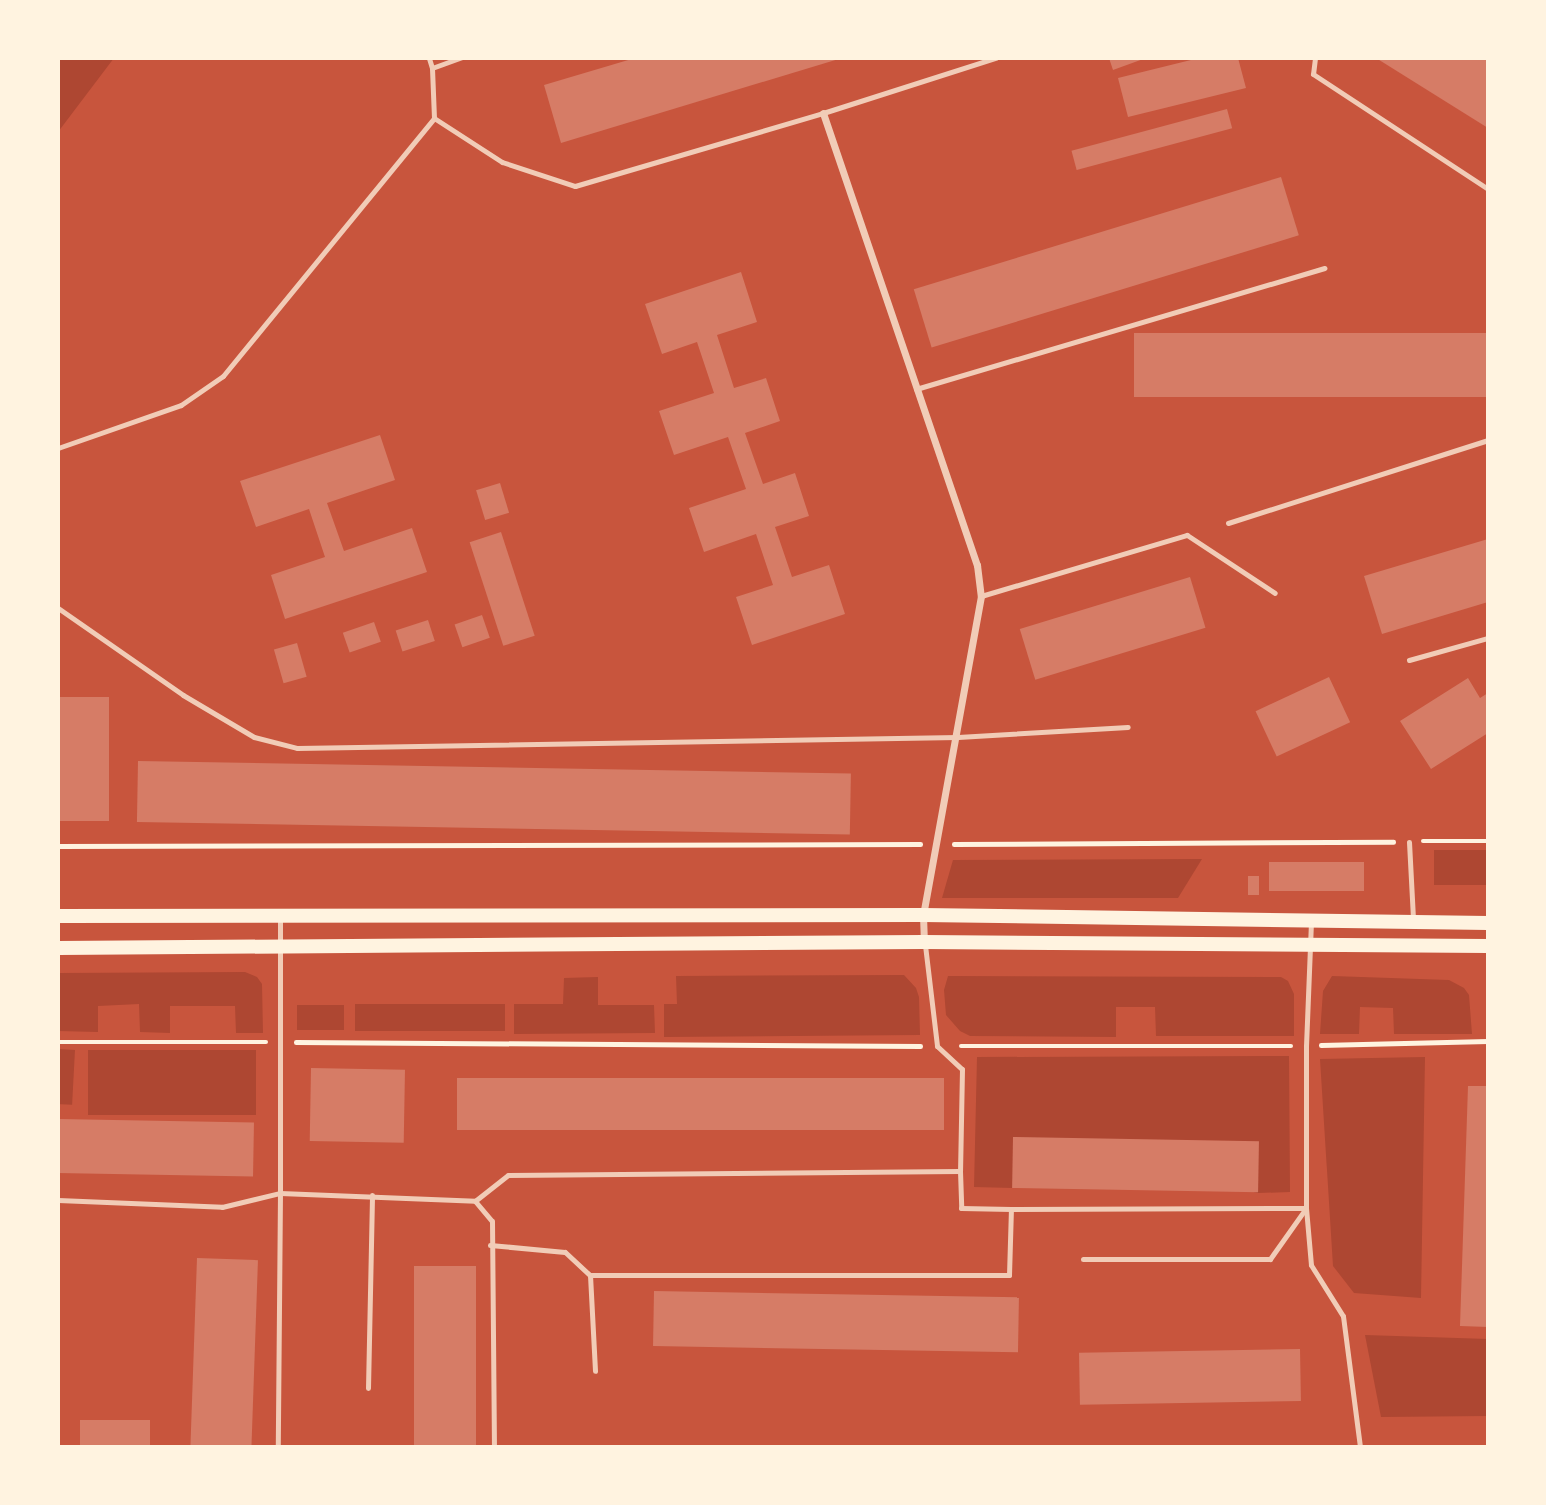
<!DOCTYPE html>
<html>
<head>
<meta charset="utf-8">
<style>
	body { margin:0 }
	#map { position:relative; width:1546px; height:1505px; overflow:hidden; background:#c8553d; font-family:Montserrat,sans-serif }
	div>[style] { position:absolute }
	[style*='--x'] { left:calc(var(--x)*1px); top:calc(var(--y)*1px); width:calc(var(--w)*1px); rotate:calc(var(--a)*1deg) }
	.green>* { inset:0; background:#ae4732; transform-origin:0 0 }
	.building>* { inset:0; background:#d67c66; transform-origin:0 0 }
	.path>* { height:4.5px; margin:-2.25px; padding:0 2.25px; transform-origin:2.25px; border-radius:2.25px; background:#fff3e0 }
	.service>* { height:5px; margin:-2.5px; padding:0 2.5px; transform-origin:2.5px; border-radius:2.5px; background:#f1ccb7 }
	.minor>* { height:7px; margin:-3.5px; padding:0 3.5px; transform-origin:3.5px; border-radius:3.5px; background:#f1ccb7 }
	.secondary>* { height:14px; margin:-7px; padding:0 7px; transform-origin:7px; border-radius:7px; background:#fff3e0 }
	span { translate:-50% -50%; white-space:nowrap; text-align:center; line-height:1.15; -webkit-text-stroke:6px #fff3e0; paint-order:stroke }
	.frame { position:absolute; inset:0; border:60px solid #fff3e0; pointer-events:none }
</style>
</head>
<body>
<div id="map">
	<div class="green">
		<div style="clip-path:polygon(58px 58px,114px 58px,58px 132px)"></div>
		<div style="left:1434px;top:850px;width:54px;height:35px"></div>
		<div style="clip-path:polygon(1202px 859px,1178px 898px,942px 898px,953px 860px)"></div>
		<div style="clip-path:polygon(245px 972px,257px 977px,262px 984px,263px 1033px,236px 1033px,235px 1006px,170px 1006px,170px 1033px,140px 1032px,139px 1004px,98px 1006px,98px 1032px,58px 1031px,58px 973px)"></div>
		<div style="clip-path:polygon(904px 975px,916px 988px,919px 997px,920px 1035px,664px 1037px,664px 1004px,677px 1004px,676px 976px)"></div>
		<div style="clip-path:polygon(948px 976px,1281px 977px,1288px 981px,1294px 994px,1294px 1036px,1156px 1036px,1155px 1007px,1116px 1007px,1116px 1037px,970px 1036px,960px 1031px,946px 1015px,944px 990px)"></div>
		<div style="clip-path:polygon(1332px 976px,1449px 980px,1464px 988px,1469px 995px,1472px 1034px,1394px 1034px,1393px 1008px,1360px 1007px,1359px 1034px,1320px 1034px,1323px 991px)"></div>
		<div style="clip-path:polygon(598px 977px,598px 1005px,654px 1005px,655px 1033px,514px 1034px,514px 1004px,563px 1004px,564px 978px)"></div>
		<div style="left:505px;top:1004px;width:27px;height:150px;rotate:90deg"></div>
		<div style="left:297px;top:1005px;width:47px;height:25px"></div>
		<div style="left:58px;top:1049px;width:17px;height:55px;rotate:3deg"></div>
		<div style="left:88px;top:1050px;width:168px;height:65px"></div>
		<div style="clip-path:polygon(1289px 1056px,1290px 1192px,1258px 1193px,1013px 1138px,1013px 1188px,974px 1187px,977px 1057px)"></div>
		<div style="clip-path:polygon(1425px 1057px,1421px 1298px,1354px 1293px,1333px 1266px,1320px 1059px)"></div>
		<div style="clip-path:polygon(1365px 1335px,1488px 1339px,1488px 1416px,1381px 1417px)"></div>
	</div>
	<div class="building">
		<div style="clip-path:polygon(635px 58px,842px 58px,561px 143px,544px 85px)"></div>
		<div style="clip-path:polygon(1109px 58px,1146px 58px,1113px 70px)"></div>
		<div style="clip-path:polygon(1199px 58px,1238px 58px,1246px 88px,1128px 117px,1118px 78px)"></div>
		<div style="clip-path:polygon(1376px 58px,1488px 59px,1488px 128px)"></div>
		<div style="left:1227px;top:109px;width:20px;height:161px;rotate:75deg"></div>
		<div style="left:1281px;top:177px;width:61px;height:384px;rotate:73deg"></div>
		<div style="clip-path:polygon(741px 272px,757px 322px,717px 335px,734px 388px,766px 378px,780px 421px,745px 433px,763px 484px,795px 473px,809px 516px,775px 527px,792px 577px,829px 565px,845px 614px,752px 645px,736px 597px,773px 585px,756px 534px,704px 552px,689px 508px,746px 489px,728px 437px,674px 455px,659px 411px,714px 393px,697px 342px,662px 354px,645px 304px)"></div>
		<div style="left:1488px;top:333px;width:64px;height:354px;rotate:90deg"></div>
		<div style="clip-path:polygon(380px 435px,395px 480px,327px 503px,344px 551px,412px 528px,427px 572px,285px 619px,271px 575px,325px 557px,309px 509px,256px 527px,240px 481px)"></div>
		<div style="left:500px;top:483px;width:31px;height:25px;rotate:73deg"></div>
		<div style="left:501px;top:532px;width:109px;height:33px;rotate:72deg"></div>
		<div style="clip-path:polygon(1488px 539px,1488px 602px,1382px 634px,1364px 576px)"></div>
		<div style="left:1190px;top:577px;width:53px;height:178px;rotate:73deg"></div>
		<div style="left:482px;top:615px;width:24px;height:29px;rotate:71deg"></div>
		<div style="left:428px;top:620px;width:22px;height:34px;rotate:72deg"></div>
		<div style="left:374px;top:622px;width:21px;height:33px;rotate:71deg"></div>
		<div style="left:297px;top:643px;width:35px;height:24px;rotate:74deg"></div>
		<div style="left:1329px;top:677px;width:50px;height:81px;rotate:65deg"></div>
		<div style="clip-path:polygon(1468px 678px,1480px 698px,1488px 693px,1488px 733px,1431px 769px,1400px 721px)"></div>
		<div style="left:109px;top:697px;width:124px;height:49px;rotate:90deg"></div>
		<div style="left:138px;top:761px;width:713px;height:61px;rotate:1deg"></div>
		<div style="left:1269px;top:862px;width:95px;height:29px"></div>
		<div style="left:1248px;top:876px;width:11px;height:19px"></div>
		<div style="left:311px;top:1068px;width:94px;height:73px;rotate:1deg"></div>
		<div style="left:457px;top:1078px;width:487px;height:52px"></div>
		<div style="clip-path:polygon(1468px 1086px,1488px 1086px,1488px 1327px,1460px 1326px)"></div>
		<div style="left:58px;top:1119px;width:196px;height:54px;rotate:1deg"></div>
		<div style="left:1013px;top:1137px;width:246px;height:51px;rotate:1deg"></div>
		<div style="left:197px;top:1258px;width:61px;height:189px;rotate:2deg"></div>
		<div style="left:414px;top:1266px;width:62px;height:181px"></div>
		<div style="left:654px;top:1291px;width:365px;height:55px;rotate:1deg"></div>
		<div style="left:1300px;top:1349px;width:52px;height:221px;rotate:89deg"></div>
		<div style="left:80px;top:1420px;width:70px;height:27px"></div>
	</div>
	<div class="path">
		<div style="--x:1423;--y:841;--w:65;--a:0"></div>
		<div style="--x:954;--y:844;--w:439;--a:-0.3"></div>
		<div style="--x:58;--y:846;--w:862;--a:-0.13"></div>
		<div style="--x:58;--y:1042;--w:208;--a:0"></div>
		<div style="--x:296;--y:1042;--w:624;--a:0.37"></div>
		<div style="--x:1321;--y:1045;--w:167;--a:-1.4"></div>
		<div style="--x:961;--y:1046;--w:330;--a:0"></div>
	</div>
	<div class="service">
		<div style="--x:1315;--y:58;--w:16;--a:97"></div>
		<div style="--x:1313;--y:74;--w:209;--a:33.3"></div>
		<div style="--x:432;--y:68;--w:30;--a:-20"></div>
		<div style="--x:434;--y:118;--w:81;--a:32.9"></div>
		<div style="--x:502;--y:162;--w:77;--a:18.2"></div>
		<div style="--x:575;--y:186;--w:259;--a:-16.4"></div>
		<div style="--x:823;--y:113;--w:181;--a:-17.7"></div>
		<div style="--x:916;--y:389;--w:426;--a:-16.5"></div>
		<div style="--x:58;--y:448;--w:130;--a:-19.3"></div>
		<div style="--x:181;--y:405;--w:51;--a:-34.6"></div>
		<div style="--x:223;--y:376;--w:333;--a:-50.7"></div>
		<div style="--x:434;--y:118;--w:50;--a:-92.3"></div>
		<div style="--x:432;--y:68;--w:10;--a:-107"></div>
		<div style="--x:1228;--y:523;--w:273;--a:-17.7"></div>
		<div style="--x:981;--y:596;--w:215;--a:-16.5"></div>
		<div style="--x:1187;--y:535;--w:105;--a:33.4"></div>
		<div style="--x:58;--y:608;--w:152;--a:34.8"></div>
		<div style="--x:183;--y:695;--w:82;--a:30.6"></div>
		<div style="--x:254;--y:737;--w:44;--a:14.3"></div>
		<div style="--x:297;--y:748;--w:661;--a:-0.95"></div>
		<div style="--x:958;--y:737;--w:170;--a:-3.4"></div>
		<div style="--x:1409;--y:660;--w:82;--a:-15.6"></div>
		<div style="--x:1409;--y:842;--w:77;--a:87"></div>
		<div style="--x:280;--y:919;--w:274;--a:90"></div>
		<div style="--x:280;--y:1193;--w:195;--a:2.3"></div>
		<div style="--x:475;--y:1201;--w:42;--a:-38.2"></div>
		<div style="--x:508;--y:1175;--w:452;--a:-0.5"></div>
		<div style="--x:960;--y:1171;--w:37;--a:88"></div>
		<div style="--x:961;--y:1208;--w:50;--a:1.1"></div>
		<div style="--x:1011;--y:1209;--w:295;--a:-0.2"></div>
		<div style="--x:1306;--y:1208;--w:162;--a:-90"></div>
		<div style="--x:1306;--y:1046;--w:124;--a:-87.7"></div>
		<div style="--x:925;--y:945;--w:102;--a:83.2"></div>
		<div style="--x:937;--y:1046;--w:34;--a:43"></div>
		<div style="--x:962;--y:1069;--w:102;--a:91.1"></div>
		<div style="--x:58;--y:1200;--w:164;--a:2.4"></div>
		<div style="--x:222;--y:1207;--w:60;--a:-13.6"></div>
		<div style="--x:280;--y:1193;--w:254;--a:90.5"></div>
		<div style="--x:475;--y:1201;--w:26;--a:50"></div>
		<div style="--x:492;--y:1221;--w:226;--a:89.5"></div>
		<div style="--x:1306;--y:1208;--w:57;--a:85"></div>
		<div style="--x:1311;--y:1265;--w:60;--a:57.9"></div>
		<div style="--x:1343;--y:1316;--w:132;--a:82.6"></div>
		<div style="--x:490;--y:1245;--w:75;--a:5.3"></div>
		<div style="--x:565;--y:1252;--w:34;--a:43"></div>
		<div style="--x:590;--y:1275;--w:96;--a:87"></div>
		<div style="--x:1083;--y:1259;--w:187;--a:0"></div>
		<div style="--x:1270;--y:1259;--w:62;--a:-54.8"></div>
		<div style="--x:590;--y:1275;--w:419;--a:0"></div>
		<div style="--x:1009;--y:1275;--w:66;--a:-88.3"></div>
		<div style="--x:368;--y:1388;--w:193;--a:-88.8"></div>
	</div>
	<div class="minor">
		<div style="--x:823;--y:113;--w:478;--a:71.2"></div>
		<div style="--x:977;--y:565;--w:31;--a:83"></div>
		<div style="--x:981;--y:596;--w:324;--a:100.3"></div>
		<div style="--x:923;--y:915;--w:27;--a:88"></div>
	</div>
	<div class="secondary">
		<div style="--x:58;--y:916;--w:865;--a:-0.07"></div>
		<div style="--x:923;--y:915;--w:565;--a:0.81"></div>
		<div style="--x:58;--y:948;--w:866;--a:-0.4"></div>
		<div style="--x:924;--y:942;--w:564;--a:0.41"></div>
	</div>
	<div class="frame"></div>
</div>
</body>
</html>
